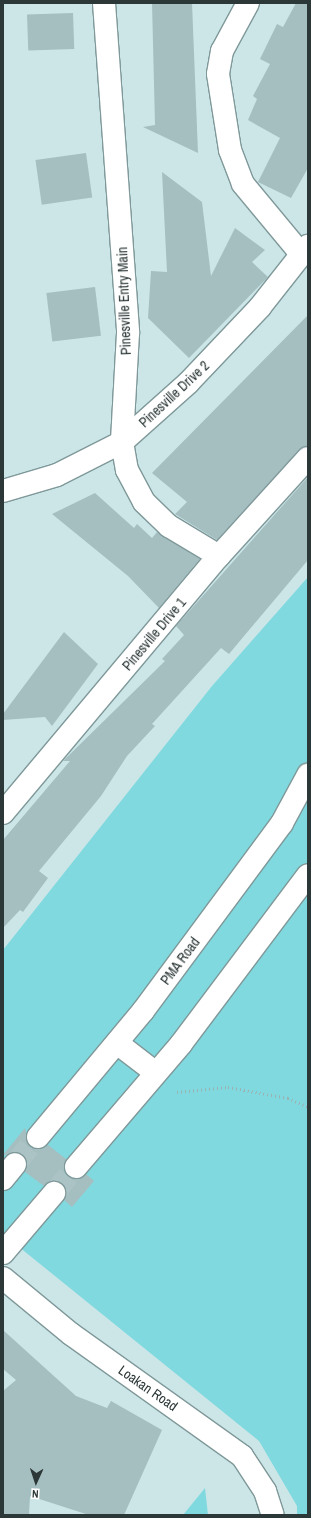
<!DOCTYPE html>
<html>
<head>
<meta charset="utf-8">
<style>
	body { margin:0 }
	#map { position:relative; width:311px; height:1518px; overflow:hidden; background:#cce6e8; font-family:"Archivo Narrow",sans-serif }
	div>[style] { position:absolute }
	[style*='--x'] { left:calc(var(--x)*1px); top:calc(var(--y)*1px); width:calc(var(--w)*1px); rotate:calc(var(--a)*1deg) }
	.green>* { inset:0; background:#80d9df }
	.building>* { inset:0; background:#a5bec0; transform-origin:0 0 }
	.minor-tunnel>* { height:22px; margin-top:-11px; transform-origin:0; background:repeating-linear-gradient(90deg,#acc3c5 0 22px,transparent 0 33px) }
	.path>* { height:2.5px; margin-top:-1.25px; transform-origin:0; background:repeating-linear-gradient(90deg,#9bb1b2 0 1px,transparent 0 4px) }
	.roads { filter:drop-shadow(1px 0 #7f9899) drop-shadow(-1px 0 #7f9899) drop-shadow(0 1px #7f9899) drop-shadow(0 -1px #7f9899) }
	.minor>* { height:22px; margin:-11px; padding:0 11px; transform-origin:11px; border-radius:11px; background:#fff }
	.secondary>* { height:22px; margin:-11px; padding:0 11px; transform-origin:11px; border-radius:11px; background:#fff }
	span { translate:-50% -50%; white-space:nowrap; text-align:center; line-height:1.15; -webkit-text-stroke:3px #fff; paint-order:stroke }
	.street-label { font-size:14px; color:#2c3737 }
	.frame { position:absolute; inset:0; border:4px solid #2c3737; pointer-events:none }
	.north { position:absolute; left:16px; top:1462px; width:40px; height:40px; -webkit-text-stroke:3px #fff; paint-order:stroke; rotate:183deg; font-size:11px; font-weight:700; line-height:16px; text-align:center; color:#2c3737 }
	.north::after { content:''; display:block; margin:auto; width:14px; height:18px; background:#2c3737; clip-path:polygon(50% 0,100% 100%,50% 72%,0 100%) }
</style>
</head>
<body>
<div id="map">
	<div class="green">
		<div style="clip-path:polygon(308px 577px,308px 1515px,297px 1515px,297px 1506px,259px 1441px,3px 1234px,3px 950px,212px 686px)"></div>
		<div style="clip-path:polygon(205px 1488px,208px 1515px,183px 1515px)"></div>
	</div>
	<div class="building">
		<div style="clip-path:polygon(152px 3px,192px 3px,198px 153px,143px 127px,155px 125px)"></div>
		<div style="clip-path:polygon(296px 3px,308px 3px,308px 168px,291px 198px,258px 182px,280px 138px,248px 120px,257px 99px,253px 96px,270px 64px,260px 59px,277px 24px,283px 27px)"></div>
		<div style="left:73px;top:13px;width:36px;height:46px;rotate:88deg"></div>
		<div style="left:86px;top:153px;width:45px;height:51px;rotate:82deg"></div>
		<div style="clip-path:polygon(162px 172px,202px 202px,211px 276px,235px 228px,265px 250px,252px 262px,268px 277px,189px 358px,148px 318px,151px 271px,167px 272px)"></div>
		<div style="left:95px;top:287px;width:49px;height:49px;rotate:83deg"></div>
		<div style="clip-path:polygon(308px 315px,308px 446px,299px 450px,217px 540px,175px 514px,187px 502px,152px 473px)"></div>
		<div style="clip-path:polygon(308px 477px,308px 560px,229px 654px,221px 648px,152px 724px,155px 726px,127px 756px,101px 796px,39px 871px,48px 878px,23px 912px,20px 910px,3px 928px,3px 840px,70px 761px,63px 761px,165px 661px,162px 659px,184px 635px,176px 626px)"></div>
		<div style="clip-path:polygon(95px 493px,134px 528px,137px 524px,152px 538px,157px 532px,200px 559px,159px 608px,128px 576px,52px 514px)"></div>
		<div style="clip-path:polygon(64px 632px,98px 664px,52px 726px,45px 717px,3px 720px,3px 714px)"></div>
		<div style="clip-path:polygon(25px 1128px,30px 1147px,42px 1149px,48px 1145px,66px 1159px,64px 1171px,68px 1177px,80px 1179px,86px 1174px,94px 1181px,72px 1207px,64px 1200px,66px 1189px,62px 1183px,50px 1181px,44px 1186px,25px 1172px,27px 1160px,22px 1154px,3px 1155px)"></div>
		<div style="clip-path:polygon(3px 1330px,76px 1396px,107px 1408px,111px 1401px,162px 1430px,124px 1515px,89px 1515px,30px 1496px,29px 1515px,3px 1515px,3px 1391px,16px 1380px,3px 1369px)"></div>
	</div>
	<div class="minor-tunnel">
		<div style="--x:15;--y:1164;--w:35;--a:-50"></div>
		<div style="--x:54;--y:1193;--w:34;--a:-50"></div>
	</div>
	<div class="path">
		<div style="--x:177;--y:1092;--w:51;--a:-5.6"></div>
		<div style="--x:228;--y:1087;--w:61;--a:10.4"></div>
		<div style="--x:288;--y:1098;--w:22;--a:24"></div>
	</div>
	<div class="roads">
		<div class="minor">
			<div style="--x:104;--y:3;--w:331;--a:85.8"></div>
			<div style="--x:128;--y:333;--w:109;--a:93.2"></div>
			<div style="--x:122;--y:442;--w:28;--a:80"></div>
			<div style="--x:127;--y:470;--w:36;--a:62"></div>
			<div style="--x:144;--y:502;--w:35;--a:44"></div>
			<div style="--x:169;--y:526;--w:58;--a:31"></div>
			<div style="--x:248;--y:3;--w:55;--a:118.4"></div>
			<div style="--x:222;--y:51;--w:23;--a:100"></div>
			<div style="--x:218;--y:74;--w:77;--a:81"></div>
			<div style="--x:230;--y:150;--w:36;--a:69"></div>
			<div style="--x:243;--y:184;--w:92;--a:50.3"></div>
			<div style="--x:3;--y:491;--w:56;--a:-16.5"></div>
			<div style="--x:57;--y:475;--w:73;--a:-26.9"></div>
			<div style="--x:122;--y:442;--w:89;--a:-41.8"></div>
			<div style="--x:188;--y:383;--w:105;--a:-46.5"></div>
			<div style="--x:260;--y:307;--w:78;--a:-51.8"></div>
			<div style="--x:3;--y:813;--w:336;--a:-50"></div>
			<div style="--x:219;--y:556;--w:132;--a:-47.8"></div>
			<div style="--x:117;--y:1043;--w:49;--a:37.6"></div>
			<div style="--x:38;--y:1137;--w:164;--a:-50.2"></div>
			<div style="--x:143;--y:1011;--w:234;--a:-53.5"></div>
			<div style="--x:282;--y:823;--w:55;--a:-61.6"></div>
			<div style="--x:76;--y:1167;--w:162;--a:-49.5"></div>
			<div style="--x:181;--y:1044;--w:211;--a:-53.1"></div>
			<div style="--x:3;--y:1179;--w:19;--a:-51"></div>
			<div style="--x:3;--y:1253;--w:79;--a:-49.6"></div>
		</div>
		<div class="secondary">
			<div style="--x:3;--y:1278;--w:88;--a:39.5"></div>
			<div style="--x:71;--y:1334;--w:210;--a:35.5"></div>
			<div style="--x:242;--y:1456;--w:42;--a:56.7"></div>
			<div style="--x:265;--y:1491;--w:25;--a:72"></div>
		</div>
	</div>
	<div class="street-label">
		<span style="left:124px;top:301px;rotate:-92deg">Pinesville Entry Main</span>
		<span style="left:174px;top:394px;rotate:-43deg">Pinesville Drive 2</span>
		<span style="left:154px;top:634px;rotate:-50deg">Pinesville Drive 1</span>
		<span style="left:180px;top:961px;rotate:-53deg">PMA Road</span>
		<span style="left:148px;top:1388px;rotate:35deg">Loakan Road</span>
	</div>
	<div class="frame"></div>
	<div class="north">N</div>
</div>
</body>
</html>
